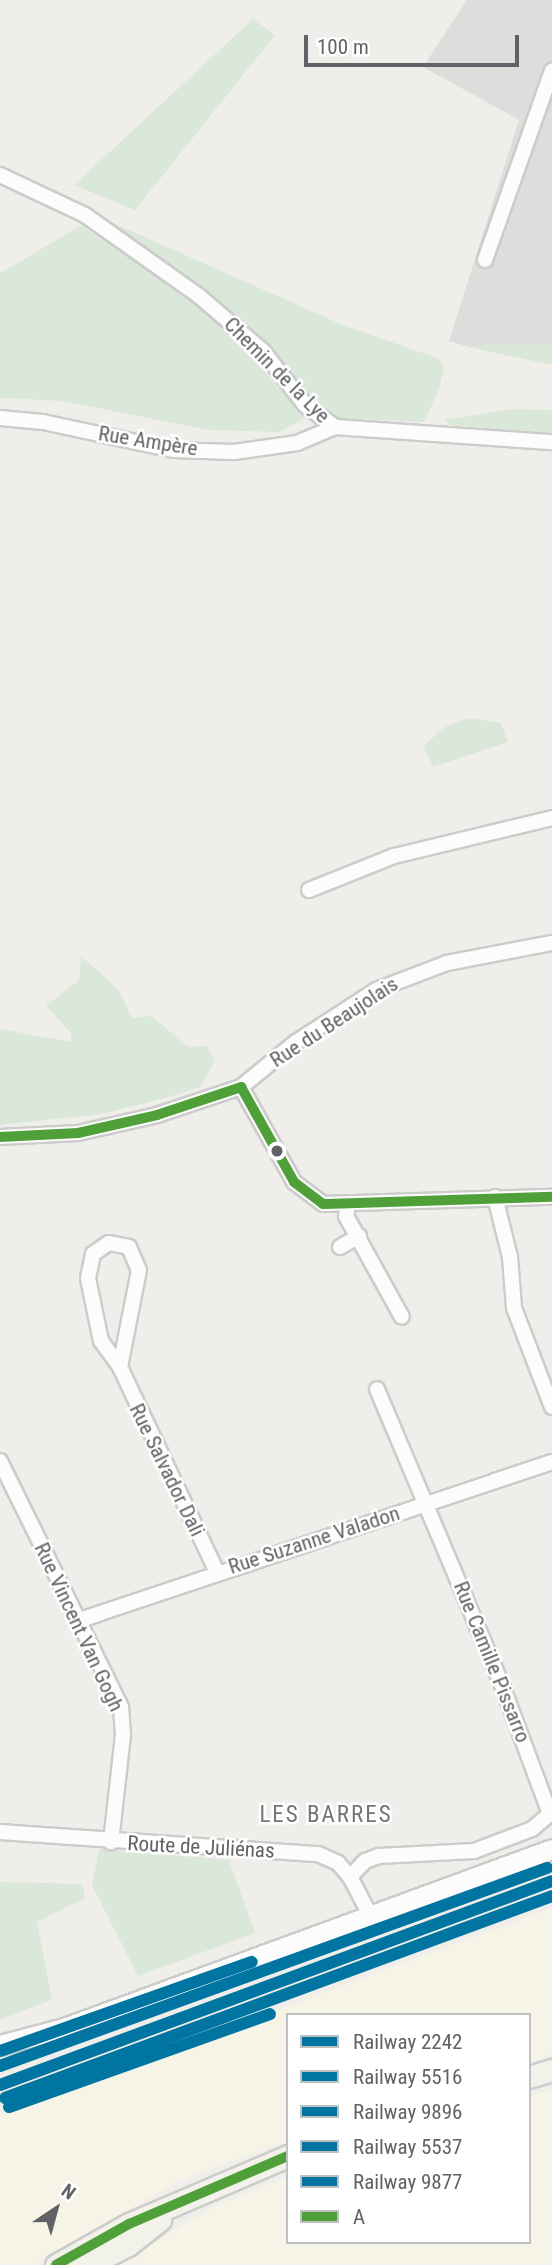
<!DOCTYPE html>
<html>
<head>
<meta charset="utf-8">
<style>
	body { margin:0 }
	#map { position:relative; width:552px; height:2265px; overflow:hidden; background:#efeeea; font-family:"Roboto Condensed",sans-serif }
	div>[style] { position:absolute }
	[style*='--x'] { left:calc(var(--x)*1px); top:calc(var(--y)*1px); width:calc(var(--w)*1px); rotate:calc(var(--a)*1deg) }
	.commercial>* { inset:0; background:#f5f4e6 }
	.industrial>* { inset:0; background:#dedddb }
	.green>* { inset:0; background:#dae8da }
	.roads { filter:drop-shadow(2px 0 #cccccb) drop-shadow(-2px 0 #cccccb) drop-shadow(0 2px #cccccb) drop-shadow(0 -2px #cccccb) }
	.minor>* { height:14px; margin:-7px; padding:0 7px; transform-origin:7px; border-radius:7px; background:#fdfcfc }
	.secondary>* { height:19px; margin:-9.5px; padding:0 9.5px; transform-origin:9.5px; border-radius:9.5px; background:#fdfcfc }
	.primary>* { height:21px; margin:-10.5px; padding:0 10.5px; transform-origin:10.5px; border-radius:10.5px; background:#f2f2eb }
	.bus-1>* { height:10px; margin:-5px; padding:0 5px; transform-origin:5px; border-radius:5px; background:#50a03a }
	.rail-1>* { height:12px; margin:-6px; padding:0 6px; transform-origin:6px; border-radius:6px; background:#0075a1 }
	.rail-2>* { height:12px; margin:-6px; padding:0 6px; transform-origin:6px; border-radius:6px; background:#0075a1 }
	.rail-3>* { height:12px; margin:-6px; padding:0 6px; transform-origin:6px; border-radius:6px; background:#0075a1 }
	.rail-4>* { height:12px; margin:-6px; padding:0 6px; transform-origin:6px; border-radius:6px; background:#0075a1 }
	.rail-5>* { height:12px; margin:-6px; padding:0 6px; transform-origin:6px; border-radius:6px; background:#0075a1 }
	.dots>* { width:19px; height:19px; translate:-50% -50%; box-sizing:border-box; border:4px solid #fff; border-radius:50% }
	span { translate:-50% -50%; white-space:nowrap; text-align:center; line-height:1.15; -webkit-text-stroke:5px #fff; paint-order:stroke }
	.street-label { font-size:21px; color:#606267 }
	.neighbourhood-label { font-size:23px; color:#717479; letter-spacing:2px }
	.legend { position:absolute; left:286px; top:2013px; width:245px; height:231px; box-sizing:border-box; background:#fff; border:2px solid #bfc0c2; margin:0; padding:9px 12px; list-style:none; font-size:21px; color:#606267 }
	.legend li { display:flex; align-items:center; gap:14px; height:35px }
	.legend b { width:35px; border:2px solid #bfc0c2 }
	.north { position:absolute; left:21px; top:2174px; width:70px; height:70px; -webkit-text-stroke:5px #fff; paint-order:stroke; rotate:36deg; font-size:19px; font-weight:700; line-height:28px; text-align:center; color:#606267 }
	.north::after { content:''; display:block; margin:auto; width:24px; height:32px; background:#606267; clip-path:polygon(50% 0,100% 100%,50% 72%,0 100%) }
	.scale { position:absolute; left:304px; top:35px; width:215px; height:32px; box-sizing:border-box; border:4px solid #606267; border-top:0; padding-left:9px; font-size:21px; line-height:24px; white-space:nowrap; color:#606267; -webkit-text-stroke:5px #fff; paint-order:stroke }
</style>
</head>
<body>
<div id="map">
	<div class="commercial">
		<div style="clip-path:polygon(552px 1908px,552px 2055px,529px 2063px,529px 2015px,288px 2015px,288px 2141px,180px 2180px,36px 2265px,0 2265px,0 2112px)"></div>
		<div style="clip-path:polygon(552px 2089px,552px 2265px,114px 2265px,215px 2206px,288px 2176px,288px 2242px,529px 2242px,529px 2096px)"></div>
	</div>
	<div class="industrial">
		<div style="clip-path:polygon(467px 0,552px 0,552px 345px,469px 347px,449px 341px,519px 120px,423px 67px)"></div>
	</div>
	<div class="green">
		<div style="clip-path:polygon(253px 19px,275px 35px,135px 210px,74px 185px)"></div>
		<div style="clip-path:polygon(104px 219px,343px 325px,440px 359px,444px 368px,439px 389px,424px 422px,335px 418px,317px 407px,246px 325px,150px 257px)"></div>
		<div style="clip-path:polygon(81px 226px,174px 286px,228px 330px,305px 418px,279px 432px,209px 430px,63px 401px,0 398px,0 273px)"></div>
		<div style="clip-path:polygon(492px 343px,552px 345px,552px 365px,469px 347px)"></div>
		<div style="clip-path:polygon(513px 409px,552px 410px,552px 434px,450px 425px,444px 420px)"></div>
		<div style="clip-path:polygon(469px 718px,501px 723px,508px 742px,433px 767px,424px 746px,443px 728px)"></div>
		<div style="clip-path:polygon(81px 956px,118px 989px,132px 1018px,151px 1016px,189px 1047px,206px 1046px,215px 1061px,200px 1087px,166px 1098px,102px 1114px,0 1125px,0 1029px,71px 1042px,71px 1033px,46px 1006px,79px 980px)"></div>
		<div style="clip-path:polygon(99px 1849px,229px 1860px,255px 1933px,138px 1976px,92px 1885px)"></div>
		<div style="clip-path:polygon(0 1882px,82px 1884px,85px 1898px,37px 1922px,52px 2000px,0 2019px)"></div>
	</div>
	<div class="roads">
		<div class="minor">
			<div style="--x:0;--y:175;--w:94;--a:25.2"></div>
			<div style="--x:85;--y:215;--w:140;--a:35.4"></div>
			<div style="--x:199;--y:296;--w:84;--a:40.7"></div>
			<div style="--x:263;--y:351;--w:68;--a:52.1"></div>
			<div style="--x:305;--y:405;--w:37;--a:36"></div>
			<div style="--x:335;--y:427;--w:218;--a:4"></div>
			<div style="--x:485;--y:260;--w:201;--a:-70.5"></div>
			<div style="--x:0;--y:418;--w:43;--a:5.3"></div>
			<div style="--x:43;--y:422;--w:134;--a:12.1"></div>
			<div style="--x:174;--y:450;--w:60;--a:1.9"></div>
			<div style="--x:234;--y:452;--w:64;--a:-8.1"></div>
			<div style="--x:297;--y:443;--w:41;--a:-22.8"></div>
			<div style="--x:309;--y:890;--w:92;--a:-21.8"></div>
			<div style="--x:394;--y:856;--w:163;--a:-13.5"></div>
			<div style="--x:241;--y:1087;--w:109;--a:60.8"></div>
			<div style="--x:294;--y:1182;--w:36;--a:37"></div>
			<div style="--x:323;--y:1204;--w:229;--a:-1.8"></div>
			<div style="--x:0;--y:1137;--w:78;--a:-2.9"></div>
			<div style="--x:78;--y:1133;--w:81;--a:-12.8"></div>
			<div style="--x:157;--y:1115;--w:89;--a:-18.4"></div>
			<div style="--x:241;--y:1087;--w:71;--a:-39.3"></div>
			<div style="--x:296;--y:1042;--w:95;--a:-33"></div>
			<div style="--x:376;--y:990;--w:76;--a:-20.8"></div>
			<div style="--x:447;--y:963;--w:107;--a:-10.8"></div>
			<div style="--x:495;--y:1197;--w:62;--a:76"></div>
			<div style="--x:510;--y:1257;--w:51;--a:85.5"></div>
			<div style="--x:514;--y:1308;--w:106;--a:69"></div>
			<div style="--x:348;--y:1206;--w:10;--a:101"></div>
			<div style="--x:346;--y:1216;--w:115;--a:61"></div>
			<div style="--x:109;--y:1243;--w:20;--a:11"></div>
			<div style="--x:129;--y:1247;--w:25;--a:67"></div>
			<div style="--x:139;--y:1270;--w:99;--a:101.1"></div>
			<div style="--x:120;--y:1367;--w:32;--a:-126"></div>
			<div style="--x:101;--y:1341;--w:64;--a:-101.7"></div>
			<div style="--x:88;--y:1278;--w:25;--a:-78"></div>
			<div style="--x:93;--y:1254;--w:19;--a:-35"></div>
			<div style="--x:340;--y:1247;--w:22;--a:-30"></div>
			<div style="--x:120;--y:1367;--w:227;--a:64.7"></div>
			<div style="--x:0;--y:1461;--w:274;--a:63.8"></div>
			<div style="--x:121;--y:1707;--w:28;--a:86"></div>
			<div style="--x:123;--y:1735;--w:108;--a:96.4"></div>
			<div style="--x:77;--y:1621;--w:501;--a:-18.51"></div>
			<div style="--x:0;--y:1832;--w:319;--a:4"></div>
			<div style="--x:318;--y:1854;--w:22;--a:24"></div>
			<div style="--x:338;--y:1863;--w:18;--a:49"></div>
			<div style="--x:350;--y:1877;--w:43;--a:62.2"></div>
			<div style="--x:350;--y:1877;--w:22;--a:-47"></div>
			<div style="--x:365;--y:1861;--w:15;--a:-20"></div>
			<div style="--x:379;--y:1856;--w:95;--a:-3"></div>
			<div style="--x:474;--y:1851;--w:62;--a:-20.8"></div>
			<div style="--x:532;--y:1829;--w:23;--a:-40"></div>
			<div style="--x:550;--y:1814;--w:138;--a:-110.4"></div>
			<div style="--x:502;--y:1685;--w:321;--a:-112.9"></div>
		</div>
		<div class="secondary">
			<div style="--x:0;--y:2045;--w:66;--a:-14.9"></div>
			<div style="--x:64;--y:2028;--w:520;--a:-20.14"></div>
		</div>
		<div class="primary">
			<div style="--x:529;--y:2077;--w:24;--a:-17"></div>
			<div style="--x:56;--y:2265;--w:84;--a:-29.3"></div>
			<div style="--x:129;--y:2224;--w:173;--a:-23.2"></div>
			<div style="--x:89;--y:2265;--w:44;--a:-27.1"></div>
			<div style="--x:128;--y:2245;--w:41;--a:-38"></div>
		</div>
	</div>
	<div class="bus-1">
		<div style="--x:241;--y:1087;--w:109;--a:60.8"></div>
		<div style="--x:294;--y:1182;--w:36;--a:37"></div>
		<div style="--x:323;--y:1204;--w:229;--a:-1.8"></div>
		<div style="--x:0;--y:1137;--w:78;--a:-2.9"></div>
		<div style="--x:78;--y:1133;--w:81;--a:-12.8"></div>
		<div style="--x:157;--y:1115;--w:89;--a:-18.4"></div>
		<div style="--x:56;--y:2265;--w:84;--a:-29.3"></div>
		<div style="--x:129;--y:2224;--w:173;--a:-23.2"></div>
	</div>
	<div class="rail-1">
		<div style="--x:0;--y:2085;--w:588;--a:-20.28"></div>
	</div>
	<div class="rail-2">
		<div style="--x:5;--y:2098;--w:583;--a:-20.27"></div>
	</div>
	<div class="rail-3">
		<div style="--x:0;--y:2066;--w:582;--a:-19.9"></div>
	</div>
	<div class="rail-4">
		<div style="--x:9;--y:2107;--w:277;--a:-19.6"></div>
	</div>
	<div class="rail-5">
		<div style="--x:0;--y:2051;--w:267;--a:-19.5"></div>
	</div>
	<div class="dots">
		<div style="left:277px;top:1151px;background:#606267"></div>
	</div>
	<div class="street-label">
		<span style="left:277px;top:370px;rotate:45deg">Chemin de la Lye</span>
		<span style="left:148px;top:441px;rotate:9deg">Rue Ampère</span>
		<span style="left:334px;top:1022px;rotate:-33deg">Rue du Beaujolais</span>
		<span style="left:167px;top:1470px;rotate:64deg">Rue Salvador Dali</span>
		<span style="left:314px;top:1540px;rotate:-18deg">Rue Suzanne Valadon</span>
		<span style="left:79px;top:1627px;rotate:65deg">Rue Vincent Van Gogh</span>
		<span style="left:492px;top:1662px;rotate:68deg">Rue Camille Pissarro</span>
		<span style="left:201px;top:1847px;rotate:3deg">Route de Juliénas</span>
	</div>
	<div class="neighbourhood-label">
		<span style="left:326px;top:1815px">LES BARRES</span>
	</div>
	<ul class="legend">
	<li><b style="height:9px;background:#0075a1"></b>Railway 2242</li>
	<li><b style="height:9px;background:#0075a1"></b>Railway 5516</li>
	<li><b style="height:9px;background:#0075a1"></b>Railway 9896</li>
	<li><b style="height:9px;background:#0075a1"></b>Railway 5537</li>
	<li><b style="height:9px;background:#0075a1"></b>Railway 9877</li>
	<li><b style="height:9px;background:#50a03a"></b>A</li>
	</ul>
	<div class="north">N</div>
	<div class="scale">100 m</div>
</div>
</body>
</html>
